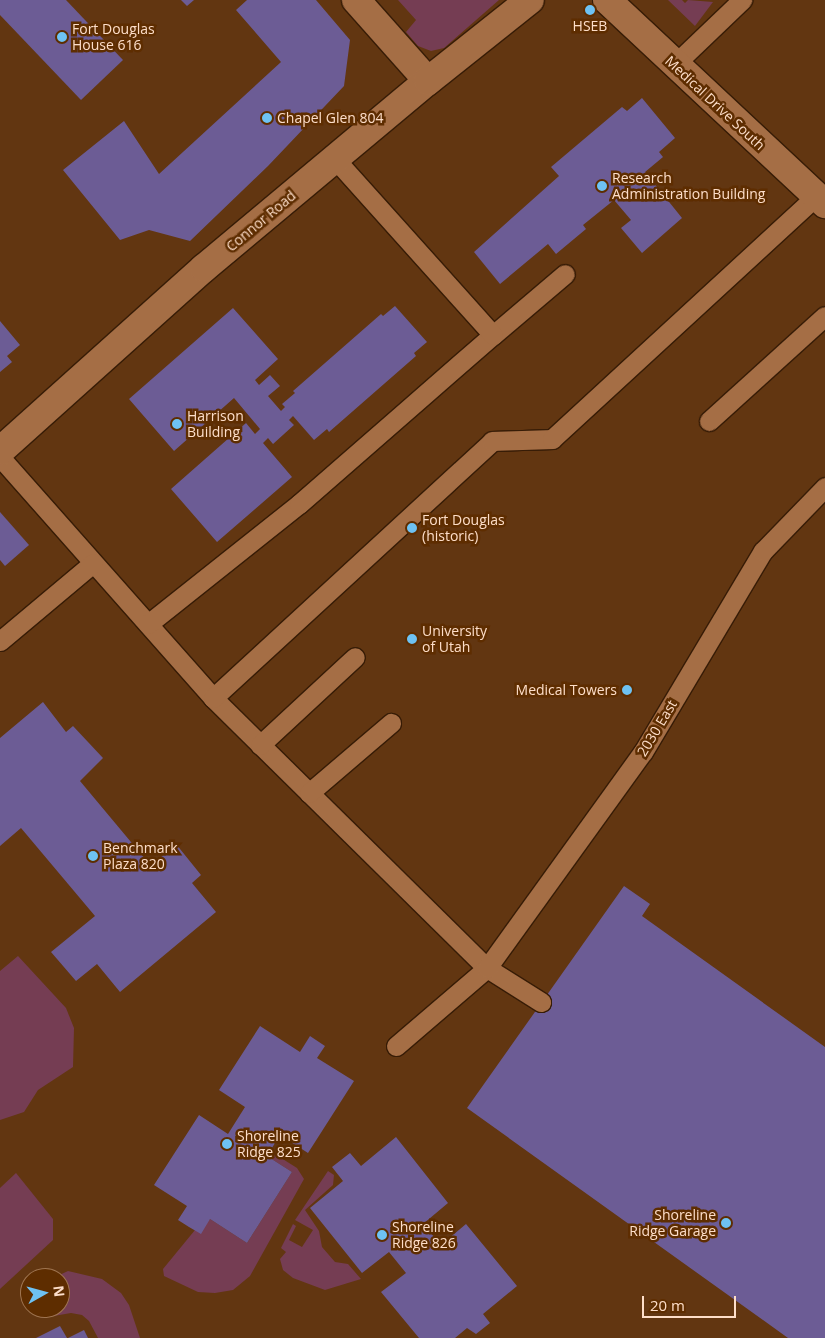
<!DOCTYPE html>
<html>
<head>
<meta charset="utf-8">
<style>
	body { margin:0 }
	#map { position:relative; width:825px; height:1338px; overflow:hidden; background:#5e2d00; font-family:"Open Sans",sans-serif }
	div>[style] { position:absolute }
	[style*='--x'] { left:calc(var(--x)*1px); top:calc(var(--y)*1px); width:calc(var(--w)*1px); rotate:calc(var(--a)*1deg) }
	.built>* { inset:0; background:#623611 }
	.green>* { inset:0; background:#753d53 }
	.building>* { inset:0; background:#6c5c95 }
	.roads { filter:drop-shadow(1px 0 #371c06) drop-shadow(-1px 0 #371c06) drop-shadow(0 1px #371c06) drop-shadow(0 -1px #371c06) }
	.lane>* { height:19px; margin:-9.5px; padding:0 9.5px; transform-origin:9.5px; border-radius:9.5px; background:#a56e45 }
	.street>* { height:28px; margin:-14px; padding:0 14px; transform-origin:14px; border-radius:14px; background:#a56e45 }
	.dots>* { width:14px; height:14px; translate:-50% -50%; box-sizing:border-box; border:2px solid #5e2d00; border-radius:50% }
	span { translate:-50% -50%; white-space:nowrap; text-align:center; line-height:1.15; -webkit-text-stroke:5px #5e2d00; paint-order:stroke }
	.poi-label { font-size:14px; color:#fddec9 }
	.left { translate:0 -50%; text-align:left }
	.right { translate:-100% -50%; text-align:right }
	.street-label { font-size:14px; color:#fddec9 }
	.north { position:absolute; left:20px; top:1268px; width:50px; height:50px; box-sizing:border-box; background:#5e2d00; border:1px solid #9e7450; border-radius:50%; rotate:83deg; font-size:14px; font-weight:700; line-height:20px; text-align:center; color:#fddec9 }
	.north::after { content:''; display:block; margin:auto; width:18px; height:22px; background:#6ec2f3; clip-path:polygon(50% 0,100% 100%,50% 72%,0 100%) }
	.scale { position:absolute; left:642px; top:1296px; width:94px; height:22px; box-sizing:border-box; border:2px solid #fddec9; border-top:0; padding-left:6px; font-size:15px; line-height:18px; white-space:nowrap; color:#fddec9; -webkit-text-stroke:4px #5e2d00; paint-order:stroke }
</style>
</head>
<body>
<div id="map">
	<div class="built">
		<div style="clip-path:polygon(evenodd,0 0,825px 0,825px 1338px,0 1338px,0 0,30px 1278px,60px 1278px,60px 1308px,30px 1308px,30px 1278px)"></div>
	</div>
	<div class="green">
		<div style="clip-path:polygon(398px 0,499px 0,444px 48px,431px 51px,418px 46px,406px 32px,416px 20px)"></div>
		<div style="clip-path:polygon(668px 0,682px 0,685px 3px,688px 0,713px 2px,695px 26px)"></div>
		<div style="clip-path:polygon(18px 956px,66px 1008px,74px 1028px,73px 1067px,38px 1090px,24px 1112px,0 1120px,0 971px)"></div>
		<div style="clip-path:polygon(270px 1151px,297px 1168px,304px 1179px,250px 1276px,233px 1290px,215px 1293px,198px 1292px,164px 1276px,163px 1269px,195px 1230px,210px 1219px,247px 1243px,292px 1172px,267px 1156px)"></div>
		<div style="clip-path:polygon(328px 1171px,334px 1175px,333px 1185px,305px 1210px,319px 1231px,322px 1247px,335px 1262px,348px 1264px,361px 1279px,325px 1290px,293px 1278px,283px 1270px,280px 1259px,286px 1252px,281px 1248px,293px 1224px,296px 1226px,289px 1240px,302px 1247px,313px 1230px,295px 1220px)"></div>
		<div style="clip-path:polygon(16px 1173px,53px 1219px,53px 1240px,0 1289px,0 1188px)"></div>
		<div style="clip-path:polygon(68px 1271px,102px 1279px,121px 1293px,129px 1305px,140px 1338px,98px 1338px,89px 1321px,82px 1315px,71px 1313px,42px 1318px,32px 1308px,60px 1308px,60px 1278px,53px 1278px)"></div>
	</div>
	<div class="building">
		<div style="clip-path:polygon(0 0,66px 0,123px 60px,81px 100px,0 15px)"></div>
		<div style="clip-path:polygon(181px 0,194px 0,187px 6px)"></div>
		<div style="clip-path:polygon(247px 0,316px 0,350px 40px,344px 86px,268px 166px,190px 241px,149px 230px,120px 240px,63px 170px,124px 121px,159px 174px,281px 62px,236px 10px)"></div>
		<div style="clip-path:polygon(642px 98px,675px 138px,659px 152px,663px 157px,645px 172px,682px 218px,642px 253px,621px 228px,631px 220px,614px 200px,583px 225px,586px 229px,556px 254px,548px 244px,500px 284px,474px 252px,559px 176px,551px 167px,622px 107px,627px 111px)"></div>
		<div style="clip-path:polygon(395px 306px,427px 342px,414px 353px,416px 356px,329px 432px,327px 429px,314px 440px,293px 416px,289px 420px,294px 425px,273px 444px,268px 438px,263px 443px,292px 477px,217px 542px,171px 489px,246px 423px,255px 434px,260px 429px,234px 398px,174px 451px,129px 399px,233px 308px,278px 359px,255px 380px,259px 385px,270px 375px,280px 386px,268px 396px,281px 411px,285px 407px,282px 404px,295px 393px,293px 391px,381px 314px,383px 316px)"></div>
		<div style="clip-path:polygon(0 321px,20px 345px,7px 356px,12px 362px,0 372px)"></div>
		<div style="clip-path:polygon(0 512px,29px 545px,5px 566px,0 560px)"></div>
		<div style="clip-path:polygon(43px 702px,66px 732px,73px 726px,103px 758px,80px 781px,151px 866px,176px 844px,201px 875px,192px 883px,216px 912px,120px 992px,97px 964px,76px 981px,51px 952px,95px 916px,21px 828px,0 846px,0 738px)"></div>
		<div style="clip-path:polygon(624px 886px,650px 904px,642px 916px,825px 1047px,825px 1338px,788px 1338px,467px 1108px)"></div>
		<div style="clip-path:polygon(260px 1026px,300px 1052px,310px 1036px,325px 1046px,317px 1058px,354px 1081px,308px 1153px,280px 1135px,267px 1156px,292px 1172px,247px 1243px,210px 1219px,201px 1234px,189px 1227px,178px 1220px,187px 1206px,154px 1185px,199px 1115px,228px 1134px,245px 1107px,219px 1090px)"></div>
		<div style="clip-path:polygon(396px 1137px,448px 1203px,423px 1224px,441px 1245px,466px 1224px,517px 1286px,483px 1314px,490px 1323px,476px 1334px,467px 1328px,455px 1338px,419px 1338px,381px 1292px,406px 1273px,389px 1252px,362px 1273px,310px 1208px,343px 1181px,332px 1167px,350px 1153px,361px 1166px)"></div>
		<div style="clip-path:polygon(60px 1326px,67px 1338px,36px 1338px)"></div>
		<div style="clip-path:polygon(84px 1330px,88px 1338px,68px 1338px)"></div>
	</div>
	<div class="roads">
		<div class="lane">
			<div style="--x:675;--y:64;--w:93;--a:-43.7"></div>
			<div style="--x:493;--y:335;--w:94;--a:-40.3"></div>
			<div style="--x:709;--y:421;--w:156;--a:-42.2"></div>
			<div style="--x:0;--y:457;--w:322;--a:48.5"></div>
			<div style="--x:213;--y:698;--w:385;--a:44.6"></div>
			<div style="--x:487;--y:968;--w:64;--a:32.2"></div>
			<div style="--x:148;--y:624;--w:193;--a:-38.5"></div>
			<div style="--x:299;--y:504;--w:257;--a:-41.1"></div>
			<div style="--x:493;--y:335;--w:237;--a:-131.9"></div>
			<div style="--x:0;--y:641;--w:121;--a:-40"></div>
			<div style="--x:213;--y:698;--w:379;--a:-42.6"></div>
			<div style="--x:492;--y:441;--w:60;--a:-1.9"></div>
			<div style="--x:552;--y:439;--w:357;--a:-42.6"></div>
			<div style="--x:260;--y:745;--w:129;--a:-42.8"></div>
			<div style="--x:309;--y:793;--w:108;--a:-40.5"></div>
			<div style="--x:396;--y:1046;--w:120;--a:-40.6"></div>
			<div style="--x:487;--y:968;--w:266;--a:-54.2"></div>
			<div style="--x:643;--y:752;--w:234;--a:-59.2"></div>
			<div style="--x:763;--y:551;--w:89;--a:-45.9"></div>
		</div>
		<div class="street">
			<div style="--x:356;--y:0;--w:108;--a:48.4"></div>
			<div style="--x:607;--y:0;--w:299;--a:43.1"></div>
			<div style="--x:0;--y:451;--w:274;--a:-41.9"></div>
			<div style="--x:204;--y:268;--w:292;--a:-39.9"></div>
			<div style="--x:428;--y:81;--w:130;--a:-38.5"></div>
		</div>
	</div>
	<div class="dots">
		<div style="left:590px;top:10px;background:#6ec2f3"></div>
		<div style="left:62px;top:37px;background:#6ec2f3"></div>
		<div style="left:267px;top:118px;background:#6ec2f3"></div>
		<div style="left:602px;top:186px;background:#6ec2f3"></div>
		<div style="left:177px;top:424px;background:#6ec2f3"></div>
		<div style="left:412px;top:528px;background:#6ec2f3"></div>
		<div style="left:412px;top:639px;background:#6ec2f3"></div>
		<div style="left:627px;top:690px;background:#6ec2f3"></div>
		<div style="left:93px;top:856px;background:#6ec2f3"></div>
		<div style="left:227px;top:1144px;background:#6ec2f3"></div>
		<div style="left:726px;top:1223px;background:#6ec2f3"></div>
		<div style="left:382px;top:1235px;background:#6ec2f3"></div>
	</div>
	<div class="poi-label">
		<span style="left:590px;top:26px">HSEB</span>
		<span class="left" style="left:72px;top:37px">Fort Douglas<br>House 616</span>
		<span class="left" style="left:277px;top:118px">Chapel Glen 804</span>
		<span class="left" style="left:612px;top:186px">Research<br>Administration Building</span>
		<span class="left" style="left:187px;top:424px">Harrison<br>Building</span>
		<span class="left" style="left:422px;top:528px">Fort Douglas<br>(historic)</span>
		<span class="left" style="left:422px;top:639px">University<br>of Utah</span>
		<span class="right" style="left:617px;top:690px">Medical Towers</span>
		<span class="left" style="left:103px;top:856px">Benchmark<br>Plaza 820</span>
		<span class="left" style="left:237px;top:1144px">Shoreline<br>Ridge 825</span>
		<span class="right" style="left:716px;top:1223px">Shoreline<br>Ridge Garage</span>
		<span class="left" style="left:392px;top:1235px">Shoreline<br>Ridge 826</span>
	</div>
	<div class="street-label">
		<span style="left:715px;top:103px;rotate:43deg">Medical Drive South</span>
		<span style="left:261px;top:221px;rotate:-40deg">Connor Road</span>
		<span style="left:657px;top:728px;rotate:-59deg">2030 East</span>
	</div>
	<div class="north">N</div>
	<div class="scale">20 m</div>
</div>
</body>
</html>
